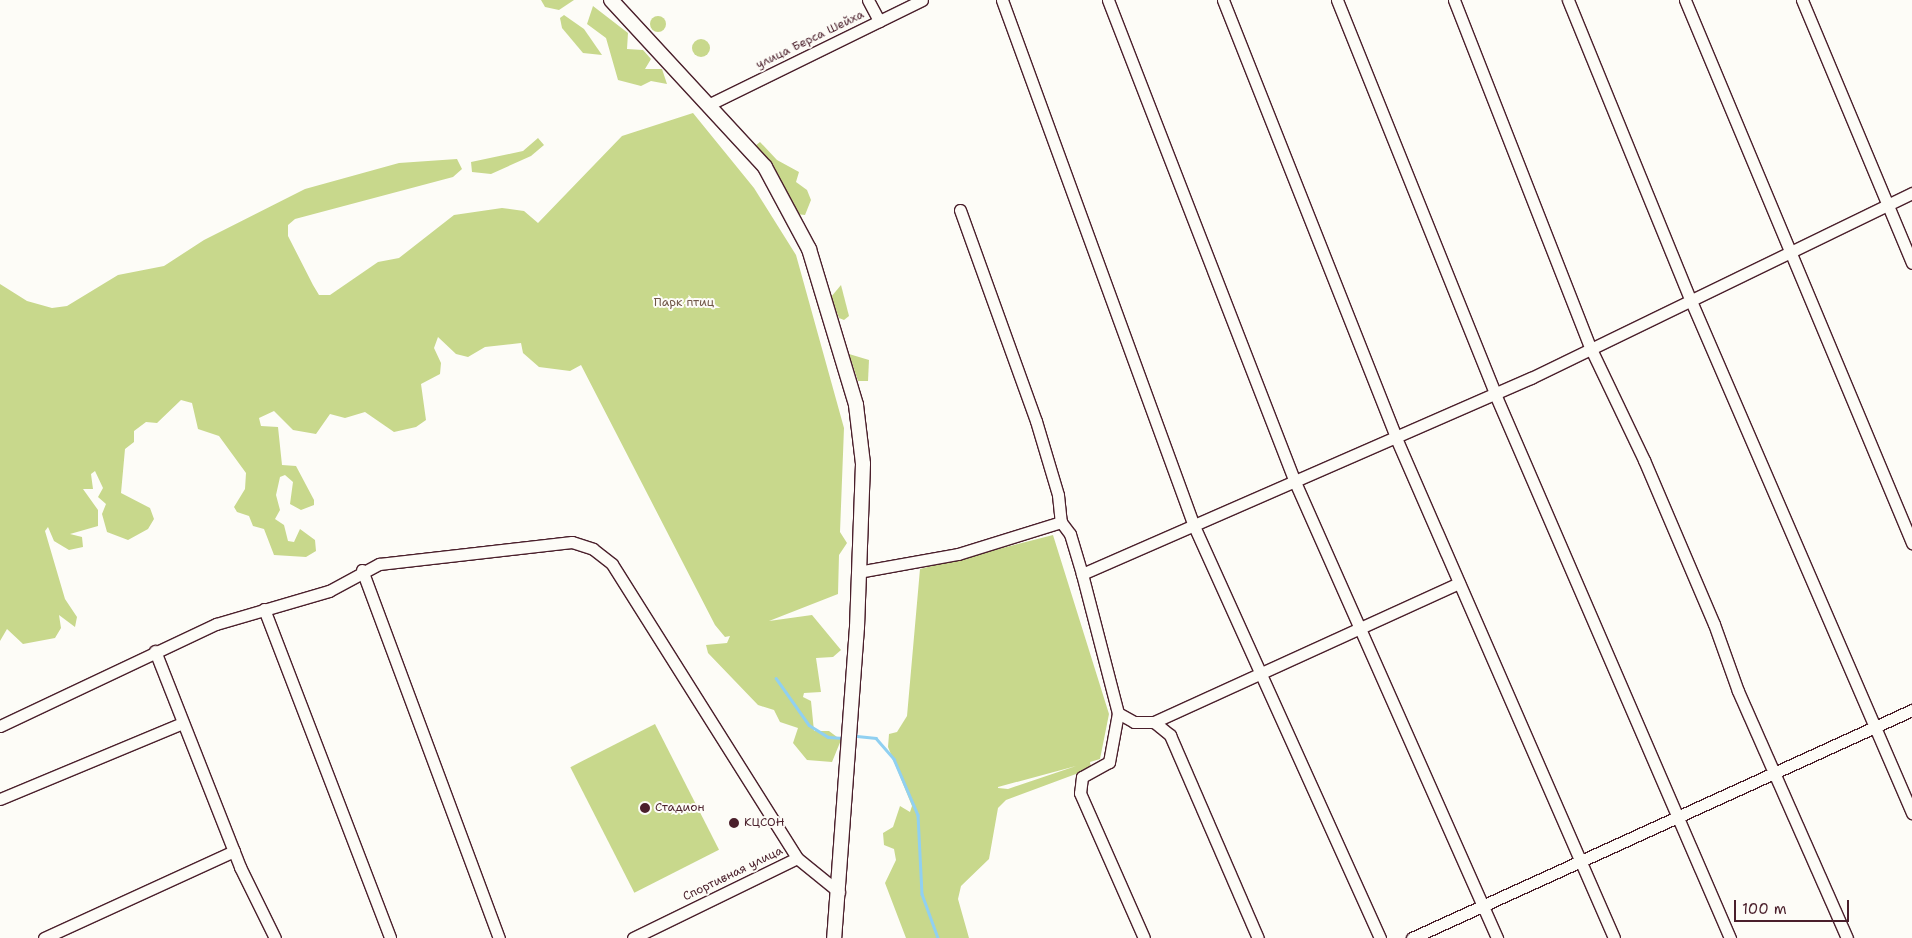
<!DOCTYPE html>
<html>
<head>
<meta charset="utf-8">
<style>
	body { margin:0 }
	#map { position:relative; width:1912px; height:938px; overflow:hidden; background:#fdfcf7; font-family:"Shantell Sans",sans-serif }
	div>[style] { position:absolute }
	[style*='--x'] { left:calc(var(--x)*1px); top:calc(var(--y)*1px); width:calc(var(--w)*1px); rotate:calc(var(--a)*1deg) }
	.green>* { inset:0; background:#c8d88c; transform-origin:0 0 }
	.round { border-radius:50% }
	.stream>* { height:2.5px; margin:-1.25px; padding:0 1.25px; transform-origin:1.25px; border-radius:1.25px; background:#90d0f1 }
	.roads { filter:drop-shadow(1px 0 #4a1f2b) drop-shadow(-1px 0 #4a1f2b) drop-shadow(0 1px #4a1f2b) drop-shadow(0 -1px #4a1f2b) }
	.minor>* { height:11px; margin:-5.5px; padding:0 5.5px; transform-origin:5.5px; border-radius:5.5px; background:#fdfcf7 }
	.major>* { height:14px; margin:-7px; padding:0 7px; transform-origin:7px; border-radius:7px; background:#fdfcf7 }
	.dots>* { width:14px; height:14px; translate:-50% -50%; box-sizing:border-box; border:2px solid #fdfcf7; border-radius:50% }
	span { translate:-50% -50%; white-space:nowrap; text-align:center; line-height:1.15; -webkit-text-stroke:4px #fdfcf7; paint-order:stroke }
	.street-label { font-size:12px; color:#4a1f2b }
	.park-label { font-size:12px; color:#705648 }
	.poi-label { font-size:12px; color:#4a1f2b }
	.left { translate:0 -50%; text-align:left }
	.scale { position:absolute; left:1734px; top:900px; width:115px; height:22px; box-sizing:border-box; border:2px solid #4a1f2b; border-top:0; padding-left:6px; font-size:15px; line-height:18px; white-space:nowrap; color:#4a1f2b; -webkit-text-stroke:4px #fdfcf7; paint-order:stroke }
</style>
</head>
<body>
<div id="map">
	<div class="green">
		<div style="clip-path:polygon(541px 0,574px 0,559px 10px,545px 7px)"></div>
		<div style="clip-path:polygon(593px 6px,628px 33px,627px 49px,643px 50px,651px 59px,645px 69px,662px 69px,667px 84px,651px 81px,641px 86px,618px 80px,606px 38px,587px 24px)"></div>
		<div style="clip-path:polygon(564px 15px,584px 29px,602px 55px,583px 53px,562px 28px,560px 18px)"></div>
		<div class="round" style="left:650px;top:16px;width:16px;height:16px"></div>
		<div class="round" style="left:692px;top:39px;width:18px;height:18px"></div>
		<div style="clip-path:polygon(693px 113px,754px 188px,796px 255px,844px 428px,840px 532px,847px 543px,839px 555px,838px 594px,769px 621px,812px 615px,841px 650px,833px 657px,816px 658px,821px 692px,804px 693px,803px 697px,811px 701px,814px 731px,829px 731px,841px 740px,832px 762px,807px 760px,793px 743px,798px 728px,780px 722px,774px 710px,758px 705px,708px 653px,706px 645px,727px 643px,730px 636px,725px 637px,715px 625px,581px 365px,570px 371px,539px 367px,523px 353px,521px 343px,485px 347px,468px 357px,456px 354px,438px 337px,434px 348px,441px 363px,440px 374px,421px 384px,426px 420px,416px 427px,394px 432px,365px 412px,345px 418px,330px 414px,316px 434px,293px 430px,274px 411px,259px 418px,261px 426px,278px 427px,282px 465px,296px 466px,314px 500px,314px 505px,301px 510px,290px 504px,293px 482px,285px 475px,280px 477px,276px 495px,280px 510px,275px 519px,284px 525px,288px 541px,294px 542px,300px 529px,315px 540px,316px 551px,306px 557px,274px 555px,264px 529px,253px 526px,249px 516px,237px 512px,234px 507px,245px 489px,246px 473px,219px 436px,198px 429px,192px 403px,181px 400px,157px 423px,146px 422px,134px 431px,134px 442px,125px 449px,121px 493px,150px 508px,154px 519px,148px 529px,128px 540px,107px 532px,102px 514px,106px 504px,98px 497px,103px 488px,95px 471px,91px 474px,93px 489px,83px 489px,98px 510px,98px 526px,70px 534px,82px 537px,83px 547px,69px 550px,54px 541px,48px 527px,45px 531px,65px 599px,77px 617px,75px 627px,59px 615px,61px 628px,55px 638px,23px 644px,7px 629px,0 641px,0 284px,27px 301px,52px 308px,67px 306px,118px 275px,164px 266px,204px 240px,305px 189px,399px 163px,457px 159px,462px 169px,453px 177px,295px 219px,288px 225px,288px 236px,313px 285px,319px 295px,330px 295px,378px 262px,399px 258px,454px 215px,502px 208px,524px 211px,538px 223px,622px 136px)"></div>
		<div style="clip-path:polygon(538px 138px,544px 145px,531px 156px,491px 174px,472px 172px,471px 162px,523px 151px)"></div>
		<div style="clip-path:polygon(760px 142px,777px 160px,799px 172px,796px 182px,807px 190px,811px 200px,805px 215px,796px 214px,778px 174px,758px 152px,755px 146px)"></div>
		<div style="clip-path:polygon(841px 285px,849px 316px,844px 320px,839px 318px,831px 297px)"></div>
		<div style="clip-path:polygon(849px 354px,869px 360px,868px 381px,858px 381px)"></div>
		<div style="clip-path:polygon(evenodd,1053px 535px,1109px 714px,1100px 759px,1090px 762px,1091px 768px,1084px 771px,1006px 800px,998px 808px,989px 859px,961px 886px,958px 899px,969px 938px,906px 938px,885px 883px,896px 860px,894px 849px,884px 845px,883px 833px,893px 827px,900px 806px,910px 812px,912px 806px,888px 747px,889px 734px,897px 732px,907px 716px,920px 569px,1053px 535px,1076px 766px,1008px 789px,998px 788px,998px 787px,1076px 766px)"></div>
		<div style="left:655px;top:724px;width:141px;height:95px;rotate:63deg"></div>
	</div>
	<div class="stream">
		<div style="--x:776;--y:678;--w:57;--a:54.9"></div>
		<div style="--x:809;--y:725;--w:22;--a:32"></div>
		<div style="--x:828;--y:737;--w:15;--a:4"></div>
		<div style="--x:857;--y:736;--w:19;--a:6"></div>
		<div style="--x:876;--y:738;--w:28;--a:49"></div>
		<div style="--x:894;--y:759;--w:61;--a:66.8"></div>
		<div style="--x:918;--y:815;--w:79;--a:87.1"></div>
		<div style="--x:922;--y:894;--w:47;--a:70"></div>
	</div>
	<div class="roads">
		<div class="minor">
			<div style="--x:868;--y:0;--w:24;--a:62"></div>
			<div style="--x:1002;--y:0;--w:560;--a:69.95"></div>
			<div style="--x:1194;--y:526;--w:452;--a:65.7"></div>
			<div style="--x:1108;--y:0;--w:517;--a:68.8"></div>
			<div style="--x:1295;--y:482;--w:499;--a:66.1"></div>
			<div style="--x:1223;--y:0;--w:471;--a:68.4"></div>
			<div style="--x:1396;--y:438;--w:545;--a:66.44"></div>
			<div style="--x:1337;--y:0;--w:424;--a:68.1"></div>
			<div style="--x:1495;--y:394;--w:593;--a:66.64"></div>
			<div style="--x:1454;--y:0;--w:375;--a:68.6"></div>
			<div style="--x:1591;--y:349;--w:123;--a:64.5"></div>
			<div style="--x:1644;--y:460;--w:178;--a:66.9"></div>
			<div style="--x:1714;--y:624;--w:71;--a:70.3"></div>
			<div style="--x:1738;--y:691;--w:270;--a:66.2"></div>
			<div style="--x:1568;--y:0;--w:325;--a:67.8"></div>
			<div style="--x:1691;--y:301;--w:558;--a:66.65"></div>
			<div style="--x:1685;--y:0;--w:589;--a:67.31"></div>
			<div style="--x:1802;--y:0;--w:285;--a:67.3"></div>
			<div style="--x:710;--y:104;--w:236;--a:-26.1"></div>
			<div style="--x:960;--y:210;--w:224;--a:70.2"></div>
			<div style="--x:1036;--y:421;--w:77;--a:73.4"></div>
			<div style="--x:1058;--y:495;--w:27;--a:84"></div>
			<div style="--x:1061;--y:522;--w:15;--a:53"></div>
			<div style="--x:1070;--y:534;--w:42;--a:73.3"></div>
			<div style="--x:1082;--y:574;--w:144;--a:75.5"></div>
			<div style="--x:1118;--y:713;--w:50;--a:100.4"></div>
			<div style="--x:1109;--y:762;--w:31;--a:151"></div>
			<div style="--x:1082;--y:777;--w:16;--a:97"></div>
			<div style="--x:1080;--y:793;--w:158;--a:66.2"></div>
			<div style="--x:362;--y:570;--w:393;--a:69.6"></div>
			<div style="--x:858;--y:572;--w:102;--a:-10.2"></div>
			<div style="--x:958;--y:554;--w:108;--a:-17.3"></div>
			<div style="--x:1082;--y:574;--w:490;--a:-23.6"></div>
			<div style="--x:1531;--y:378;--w:424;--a:-25.9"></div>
			<div style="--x:264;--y:609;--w:352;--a:69"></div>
			<div style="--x:155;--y:651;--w:232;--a:68.5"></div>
			<div style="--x:240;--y:867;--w:79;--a:63.8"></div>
			<div style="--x:1118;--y:713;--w:18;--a:29"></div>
			<div style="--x:1134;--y:722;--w:20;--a:0"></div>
			<div style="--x:1154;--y:722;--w:21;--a:39"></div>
			<div style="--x:1170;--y:735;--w:221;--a:66.6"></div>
			<div style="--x:1154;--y:722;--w:335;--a:-24.5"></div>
			<div style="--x:0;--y:726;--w:239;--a:-25.3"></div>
			<div style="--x:216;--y:624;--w:118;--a:-16.3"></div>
			<div style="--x:329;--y:591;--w:57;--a:-28.4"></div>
			<div style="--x:379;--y:564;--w:194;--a:-6.5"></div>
			<div style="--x:572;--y:542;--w:22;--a:18"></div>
			<div style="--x:593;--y:549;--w:24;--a:38"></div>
			<div style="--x:612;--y:564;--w:347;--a:57.8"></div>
			<div style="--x:0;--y:799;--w:198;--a:-22.6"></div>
			<div style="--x:44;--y:938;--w:209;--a:-24.6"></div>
			<div style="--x:633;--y:938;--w:182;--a:-26"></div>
			<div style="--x:797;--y:858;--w:54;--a:39"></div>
			<div style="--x:1412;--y:938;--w:550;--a:-24.51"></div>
		</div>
		<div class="major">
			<div style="--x:611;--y:0;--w:227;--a:47.3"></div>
			<div style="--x:765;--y:167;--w:93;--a:61.8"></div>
			<div style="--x:809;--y:249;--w:163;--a:73.2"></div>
			<div style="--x:856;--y:405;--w:59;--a:83.2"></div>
			<div style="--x:863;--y:464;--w:163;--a:92.1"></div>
			<div style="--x:857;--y:627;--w:312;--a:94.2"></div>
		</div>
	</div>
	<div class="dots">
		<div style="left:645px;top:808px;background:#4a1f2b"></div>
		<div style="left:734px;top:823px;background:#4a1f2b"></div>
	</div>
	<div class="street-label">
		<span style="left:810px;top:40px;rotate:-26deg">улица Берса Шейха</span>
		<span style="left:733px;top:874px;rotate:-26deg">Спортивная улица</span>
	</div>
	<div class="park-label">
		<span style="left:684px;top:303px">Парк птиц</span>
	</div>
	<div class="poi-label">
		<span class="left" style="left:655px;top:808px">Стадион</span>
		<span class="left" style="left:744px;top:823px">КЦСОН</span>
	</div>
	<div class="scale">100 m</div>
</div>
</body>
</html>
